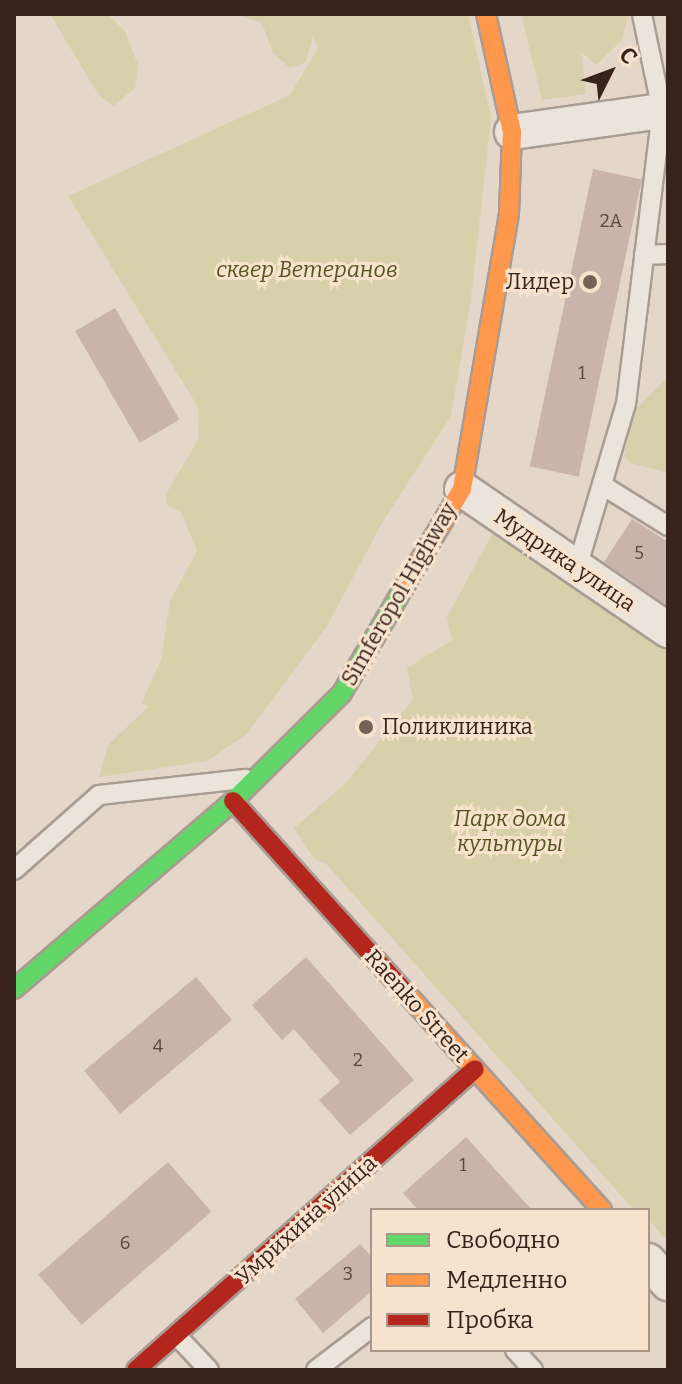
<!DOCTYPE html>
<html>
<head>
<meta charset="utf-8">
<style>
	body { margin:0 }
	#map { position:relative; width:682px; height:1384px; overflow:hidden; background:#e4d7c9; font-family:Bitter,serif }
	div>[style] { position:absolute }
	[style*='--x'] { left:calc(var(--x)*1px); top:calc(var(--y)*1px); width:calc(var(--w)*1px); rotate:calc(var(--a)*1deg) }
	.green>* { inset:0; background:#d8d0aa }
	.building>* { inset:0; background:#c8b4aa; transform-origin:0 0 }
	.roads { filter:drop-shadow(2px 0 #a99c93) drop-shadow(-2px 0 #a99c93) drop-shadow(0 2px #a99c93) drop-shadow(0 -2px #a99c93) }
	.lane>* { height:18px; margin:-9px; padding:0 9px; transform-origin:9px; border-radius:9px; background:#ece4db }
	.street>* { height:34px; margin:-17px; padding:0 17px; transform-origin:17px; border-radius:17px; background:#ece4db }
	.fast>* { height:18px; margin:-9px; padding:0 9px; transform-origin:9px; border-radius:9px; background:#63d668 }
	.slow>* { height:18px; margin:-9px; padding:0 9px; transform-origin:9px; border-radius:9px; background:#ff974d }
	.jam>* { height:18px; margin:-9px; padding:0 9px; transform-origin:9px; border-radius:9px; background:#b3261e }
	.dots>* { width:22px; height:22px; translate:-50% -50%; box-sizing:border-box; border:4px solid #f7e3cd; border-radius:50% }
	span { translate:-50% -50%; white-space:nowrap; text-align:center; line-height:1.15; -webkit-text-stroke:6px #f7e3cd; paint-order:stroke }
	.number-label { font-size:18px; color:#5b473f }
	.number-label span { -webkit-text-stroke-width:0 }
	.park-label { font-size:22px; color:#525520; font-style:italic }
	.poi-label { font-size:22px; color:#37231b }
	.right { translate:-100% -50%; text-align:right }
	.left { translate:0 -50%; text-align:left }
	.street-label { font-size:22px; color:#37231b }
	.frame { position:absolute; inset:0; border:16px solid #37231b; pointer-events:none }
	.legend { position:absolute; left:370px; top:1208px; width:280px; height:144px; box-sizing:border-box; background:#f7e3cd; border:2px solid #aa9686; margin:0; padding:10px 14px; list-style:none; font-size:24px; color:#37231b }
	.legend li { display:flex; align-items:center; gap:16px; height:40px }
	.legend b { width:40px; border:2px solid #aa9686 }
	.north { position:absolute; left:570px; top:32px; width:80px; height:80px; -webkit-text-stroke:6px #f7e3cd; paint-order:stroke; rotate:48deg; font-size:22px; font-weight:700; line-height:32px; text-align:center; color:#37231b }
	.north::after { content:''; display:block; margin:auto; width:28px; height:36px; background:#37231b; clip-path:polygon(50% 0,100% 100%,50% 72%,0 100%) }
</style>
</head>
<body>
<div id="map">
	<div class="green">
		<div style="clip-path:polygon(50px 14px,107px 14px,125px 31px,138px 65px,135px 88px,113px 106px,98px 94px)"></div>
		<div style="clip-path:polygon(235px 14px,468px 14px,491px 118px,471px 298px,451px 416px,382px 523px,327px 626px,247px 734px,207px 761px,99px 777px,108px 745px,149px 706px,141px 704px,161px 660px,170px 601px,197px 551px,181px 512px,167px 505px,166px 494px,199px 438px,198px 407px,68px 196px,290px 95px,318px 48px,313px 36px,306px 62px,290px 68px,273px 53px,262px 23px)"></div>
		<div style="clip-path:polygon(521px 14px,629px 14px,621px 41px,596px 65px,581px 52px,586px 94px,542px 100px)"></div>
		<div style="clip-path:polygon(668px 377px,668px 473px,630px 463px,624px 455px,634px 411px)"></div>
		<div style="clip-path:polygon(505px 525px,668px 633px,668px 1242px,648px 1219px,648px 1210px,634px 1210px,326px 864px,314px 859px,294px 828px,346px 783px,413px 699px,407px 668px,452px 640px,447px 617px,491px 536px)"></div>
	</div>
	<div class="building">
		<div style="left:593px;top:169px;width:50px;height:304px;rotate:12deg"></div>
		<div style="left:115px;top:308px;width:129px;height:46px;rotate:60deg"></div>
		<div style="clip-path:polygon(632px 519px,668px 542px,668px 606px,604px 562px)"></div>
		<div style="clip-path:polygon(306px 957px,414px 1080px,350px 1135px,319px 1100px,340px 1082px,294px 1029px,282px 1040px,252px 1005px)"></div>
		<div style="left:196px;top:977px;width:56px;height:146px;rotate:50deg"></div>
		<div style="clip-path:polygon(466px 1137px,532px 1210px,418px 1210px,403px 1193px)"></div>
		<div style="left:168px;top:1162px;width:66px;height:172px;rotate:49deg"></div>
		<div style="clip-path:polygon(360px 1244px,372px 1257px,372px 1291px,323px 1333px,295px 1299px)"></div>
	</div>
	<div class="roads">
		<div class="lane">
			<div style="--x:644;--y:255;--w:24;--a:-2"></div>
			<div style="--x:602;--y:485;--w:78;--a:31.8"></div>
			<div style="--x:577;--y:568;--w:171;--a:-73.4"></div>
			<div style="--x:626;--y:404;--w:295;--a:-83"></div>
			<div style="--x:662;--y:111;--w:99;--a:-101.7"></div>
			<div style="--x:14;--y:870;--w:113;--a:-41.4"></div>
			<div style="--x:99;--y:795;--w:147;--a:-6.3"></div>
			<div style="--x:176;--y:1335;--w:48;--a:46.7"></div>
			<div style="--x:515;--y:1350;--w:27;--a:48"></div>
			<div style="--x:316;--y:1370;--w:71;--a:-37.5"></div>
		</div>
		<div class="street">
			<div style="--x:512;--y:132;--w:158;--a:-8"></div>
			<div style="--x:462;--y:489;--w:250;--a:34.4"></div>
			<div style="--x:648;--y:1261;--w:30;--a:48"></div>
		</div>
		<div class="fast">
			<div style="--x:14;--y:989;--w:289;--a:-40.6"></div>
			<div style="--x:233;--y:801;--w:153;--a:-44.7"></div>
			<div style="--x:342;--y:693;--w:129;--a:-59.6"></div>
		</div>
		<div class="slow">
			<div style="--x:407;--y:582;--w:108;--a:-59.4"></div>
			<div style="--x:462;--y:489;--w:279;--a:-80.3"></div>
			<div style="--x:509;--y:214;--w:82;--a:-87.9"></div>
			<div style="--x:512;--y:132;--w:121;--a:-102.4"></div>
			<div style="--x:405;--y:992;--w:294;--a:47.9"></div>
		</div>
		<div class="jam">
			<div style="--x:233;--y:801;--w:257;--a:48"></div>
			<div style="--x:136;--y:1370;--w:453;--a:-41.6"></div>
		</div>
	</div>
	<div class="dots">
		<div style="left:590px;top:282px;background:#746258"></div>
		<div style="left:366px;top:727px;background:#746258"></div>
	</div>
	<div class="number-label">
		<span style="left:611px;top:221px">2А</span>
		<span style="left:582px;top:373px">1</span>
		<span style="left:639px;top:553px">5</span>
		<span style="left:158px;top:1046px">4</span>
		<span style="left:358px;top:1060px">2</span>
		<span style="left:463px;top:1165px">1</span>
		<span style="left:125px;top:1243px">6</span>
		<span style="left:348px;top:1274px">3</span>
	</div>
	<div class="park-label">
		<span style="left:307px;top:270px">сквер Ветеранов</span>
		<span style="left:510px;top:831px">Парк дома<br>культуры</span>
	</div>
	<div class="poi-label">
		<span class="right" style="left:574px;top:282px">Лидер</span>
		<span class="left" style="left:382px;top:727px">Поликлиника</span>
	</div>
	<div class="street-label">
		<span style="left:565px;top:560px;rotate:34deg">Мудрика улица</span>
		<span style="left:399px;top:594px;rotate:-60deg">Simferopol Highway</span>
		<span style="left:417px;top:1006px;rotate:48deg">Raenko Street</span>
		<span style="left:306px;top:1220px;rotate:-42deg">Умрихина улица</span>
	</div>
	<div class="frame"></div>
	<ul class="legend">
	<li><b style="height:10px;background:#63d668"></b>Свободно</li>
	<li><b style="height:10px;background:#ff974d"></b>Медленно</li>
	<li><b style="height:10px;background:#b3261e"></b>Пробка</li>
	</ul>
	<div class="north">С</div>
</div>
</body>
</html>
